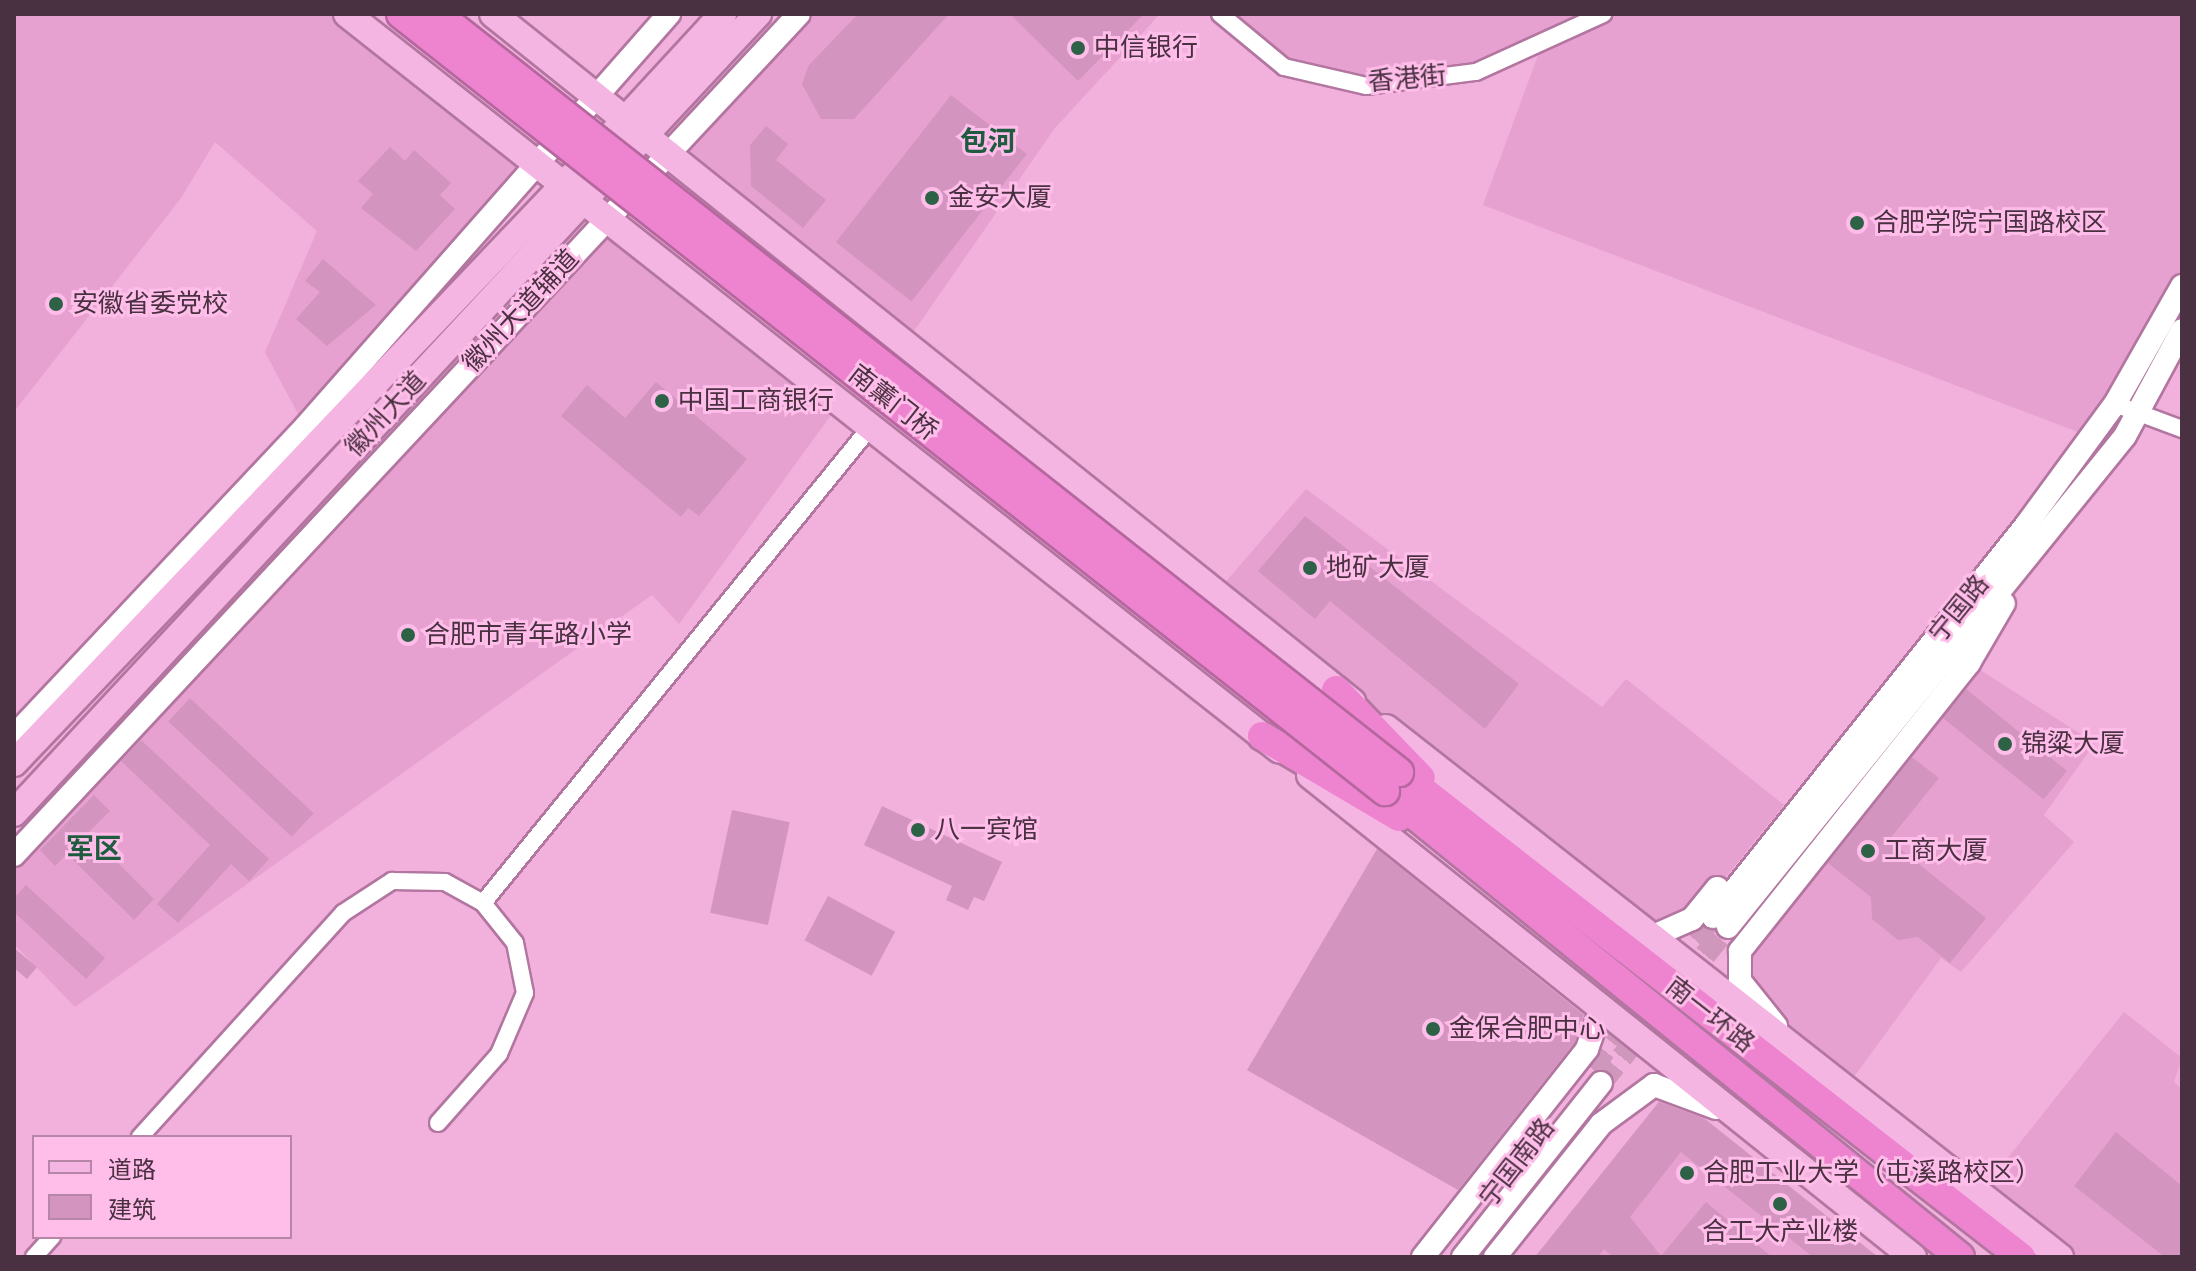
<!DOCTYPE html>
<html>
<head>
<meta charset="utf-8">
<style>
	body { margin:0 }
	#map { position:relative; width:2196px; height:1271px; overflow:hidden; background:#f1b1dc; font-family:"Zilla Slab","Noto Sans SC",serif }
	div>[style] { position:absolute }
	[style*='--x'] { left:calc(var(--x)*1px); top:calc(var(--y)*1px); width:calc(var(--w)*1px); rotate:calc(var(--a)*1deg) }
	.built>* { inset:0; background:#e7a1d1 }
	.building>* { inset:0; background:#d394bf; transform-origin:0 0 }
	.secondary-tunnel>* { height:22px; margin-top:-11px; transform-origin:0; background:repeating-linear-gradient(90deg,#d097bd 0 22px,transparent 0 33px) }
	.roads { filter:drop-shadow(2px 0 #b276a0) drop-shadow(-2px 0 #b276a0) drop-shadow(0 2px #b276a0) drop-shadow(0 -2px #b276a0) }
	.street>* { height:16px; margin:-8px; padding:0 8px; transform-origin:8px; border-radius:8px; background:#fff }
	.secondary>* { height:22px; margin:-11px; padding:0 11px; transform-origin:11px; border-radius:11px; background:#fff }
	.primary>* { height:26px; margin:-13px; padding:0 13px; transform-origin:13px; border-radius:13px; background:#f5b5e3 }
	.highway>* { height:28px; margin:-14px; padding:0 14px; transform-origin:14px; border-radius:14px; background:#ee84d0 }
	.bridges { filter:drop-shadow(2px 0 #b5679e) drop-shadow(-2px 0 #b5679e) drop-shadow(0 2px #b5679e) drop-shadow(0 -2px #b5679e) }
	.highway-bridge>* { height:28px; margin:-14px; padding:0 14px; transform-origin:14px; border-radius:14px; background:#ee84d0 }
	.dots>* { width:22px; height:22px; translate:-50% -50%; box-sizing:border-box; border:4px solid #ffbde9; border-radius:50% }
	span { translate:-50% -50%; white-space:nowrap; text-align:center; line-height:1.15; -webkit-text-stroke:6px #ffbde9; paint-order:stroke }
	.poi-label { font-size:26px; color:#4a3142 }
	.left { translate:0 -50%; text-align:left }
	.street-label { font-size:26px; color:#4a3142 }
	.neighbourhood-label { font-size:28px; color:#1f5c3f; font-weight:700 }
	.frame { position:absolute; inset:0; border:16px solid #4a3142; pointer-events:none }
	.legend { position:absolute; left:32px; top:1135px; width:260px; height:104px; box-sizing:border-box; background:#ffbde9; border:2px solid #b785a6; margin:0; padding:10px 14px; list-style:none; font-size:24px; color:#4a3142 }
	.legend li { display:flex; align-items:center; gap:16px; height:40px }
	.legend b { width:40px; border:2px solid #b785a6 }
</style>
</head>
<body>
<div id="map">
	<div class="built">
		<div style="clip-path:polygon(14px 14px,347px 14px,537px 160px,305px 427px,265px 352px,317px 231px,215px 142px,181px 198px,14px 412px)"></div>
		<div style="clip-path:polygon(799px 14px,1160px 14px,1055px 128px,903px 347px,666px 155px)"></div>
		<div style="clip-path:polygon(1220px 14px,2182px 14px,2182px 286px,2091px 437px,1483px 205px,1541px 47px,1476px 72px,1366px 86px,1284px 67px)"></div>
		<div style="clip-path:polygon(608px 218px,842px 400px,679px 624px,652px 595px,75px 1007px,14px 944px,14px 855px)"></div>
		<div style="clip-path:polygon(1306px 489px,1602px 707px,1626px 679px,1784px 805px,1692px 919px,1651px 937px,1215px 594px)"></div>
		<div style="clip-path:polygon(1969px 663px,2095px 743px,2044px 815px,2074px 842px,1961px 972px,1941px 958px,1845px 1089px,1740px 981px,1740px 951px)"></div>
		<div style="clip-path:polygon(2124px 1012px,2182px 1058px,2174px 1082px,2182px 1089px,2182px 1257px,2060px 1257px,1979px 1194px)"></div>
		<div style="clip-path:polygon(1668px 1090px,1878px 1257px,1535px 1257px)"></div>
	</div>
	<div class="building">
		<div style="clip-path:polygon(858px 14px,949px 14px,854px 119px,821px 119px,802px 84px,809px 65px)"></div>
		<div style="clip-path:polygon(1010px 14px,1144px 14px,1078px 81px)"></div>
		<div style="left:951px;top:95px;width:96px;height:187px;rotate:38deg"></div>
		<div style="clip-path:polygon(766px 126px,788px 144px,776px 160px,826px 200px,803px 228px,751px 186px,750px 145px)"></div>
		<div style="clip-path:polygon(390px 147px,405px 161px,414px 150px,451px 183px,440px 195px,455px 209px,416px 251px,361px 208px,373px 194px,358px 181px)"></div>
		<div style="clip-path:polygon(323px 259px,376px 305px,327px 346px,296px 319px,320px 292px,305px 281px)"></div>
		<div style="clip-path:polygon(656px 382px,747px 459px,699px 516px,688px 508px,681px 517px,561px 416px,587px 385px,625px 418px)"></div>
		<div style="clip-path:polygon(1305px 516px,1519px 684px,1485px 729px,1330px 601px,1315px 619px,1258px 571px)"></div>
		<div style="left:1966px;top:689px;width:130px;height:37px;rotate:39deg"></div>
		<div style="left:190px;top:698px;width:169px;height:32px;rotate:43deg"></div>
		<div style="clip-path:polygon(141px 740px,269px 859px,249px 881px,231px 864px,178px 923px,157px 904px,210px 845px,121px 761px)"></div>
		<div style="clip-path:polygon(1912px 757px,1939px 778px,1889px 840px,1986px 918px,1950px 963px,1918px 937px,1898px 940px,1872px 919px,1871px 897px,1828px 863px)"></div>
		<div style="clip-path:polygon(94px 795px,110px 811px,88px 833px,154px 899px,134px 920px,67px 854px,55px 866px,40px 850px)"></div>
		<div style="clip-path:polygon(882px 806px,1002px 862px,984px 901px,974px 897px,968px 910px,946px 900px,952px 886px,864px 845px)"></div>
		<div style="left:732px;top:810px;width:59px;height:105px;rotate:12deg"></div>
		<div style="clip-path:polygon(1377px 849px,1584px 1015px,1575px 1042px,1458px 1190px,1247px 1070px)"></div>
		<div style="clip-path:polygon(26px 885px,105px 958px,86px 979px,14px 912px,14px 898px)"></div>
		<div style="left:828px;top:896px;width:76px;height:50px;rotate:28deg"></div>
		<div style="clip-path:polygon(14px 948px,37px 967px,27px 979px,14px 968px)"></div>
		<div style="clip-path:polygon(1659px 1102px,1705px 1119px,1878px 1257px,1813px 1257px,1681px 1152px,1630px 1217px,1661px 1256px,1706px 1202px,1772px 1257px,1613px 1257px,1604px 1249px,1598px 1257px,1535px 1257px)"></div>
		<div style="clip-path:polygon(2116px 1132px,2182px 1186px,2182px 1257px,2165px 1257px,2074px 1186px)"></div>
	</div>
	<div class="secondary-tunnel">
		<div style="--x:1591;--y:1068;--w:194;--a:-51.1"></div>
		<div style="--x:1601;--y:1083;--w:201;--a:-50.9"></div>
	</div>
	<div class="roads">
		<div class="street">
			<div style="--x:1220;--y:14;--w:83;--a:39.6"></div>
			<div style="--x:1284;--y:67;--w:84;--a:13"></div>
			<div style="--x:1366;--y:86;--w:111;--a:-7.3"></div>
			<div style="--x:1476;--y:72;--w:140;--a:-24.5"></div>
			<div style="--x:2115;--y:404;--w:72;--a:20.5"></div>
			<div style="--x:483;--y:903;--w:618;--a:-50.85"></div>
			<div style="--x:140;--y:1137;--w:302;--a:-47.8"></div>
			<div style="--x:343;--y:913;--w:59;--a:-33.1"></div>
			<div style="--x:392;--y:881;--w:53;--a:1.1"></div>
			<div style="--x:445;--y:882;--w:43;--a:28.9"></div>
			<div style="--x:483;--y:903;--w:51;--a:51.3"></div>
			<div style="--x:515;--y:943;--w:51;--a:78.7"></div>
			<div style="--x:525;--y:993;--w:66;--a:113.1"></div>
			<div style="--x:499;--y:1054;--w:92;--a:131.5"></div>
			<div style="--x:34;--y:1257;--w:27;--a:-48"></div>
		</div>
		<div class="secondary">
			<div style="--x:14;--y:736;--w:424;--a:-46.7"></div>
			<div style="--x:305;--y:427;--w:551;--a:-48.61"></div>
			<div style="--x:14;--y:855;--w:1150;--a:-46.97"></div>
			<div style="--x:1713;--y:917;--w:502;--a:-51.39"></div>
			<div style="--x:2026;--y:525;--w:150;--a:-53.7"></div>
			<div style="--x:2115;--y:404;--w:136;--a:-60.4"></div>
			<div style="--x:1728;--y:927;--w:631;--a:-51.04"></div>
			<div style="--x:2125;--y:436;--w:120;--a:-61.7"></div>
			<div style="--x:1651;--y:937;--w:45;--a:-23.7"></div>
			<div style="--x:1692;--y:919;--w:40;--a:-51"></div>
			<div style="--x:1776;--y:1026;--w:58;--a:-128.7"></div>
			<div style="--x:1740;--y:981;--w:30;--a:-90"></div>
			<div style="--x:1740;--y:951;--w:368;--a:-51.5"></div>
			<div style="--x:1969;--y:663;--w:69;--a:-59.7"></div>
			<div style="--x:1423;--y:1257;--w:265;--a:-51.7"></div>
			<div style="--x:1587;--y:1049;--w:42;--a:-70.7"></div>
			<div style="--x:1463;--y:1257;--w:222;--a:-51.6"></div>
			<div style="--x:1495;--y:1257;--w:170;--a:-51.4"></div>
			<div style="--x:1601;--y:1124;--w:66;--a:-36.3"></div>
			<div style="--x:1654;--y:1085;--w:66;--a:20.4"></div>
		</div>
		<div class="primary">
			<div style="--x:347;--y:14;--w:1188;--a:38.27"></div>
			<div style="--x:493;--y:14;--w:1101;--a:38.69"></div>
			<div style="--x:614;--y:132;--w:161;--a:-47.3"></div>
			<div style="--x:632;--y:149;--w:185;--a:-47"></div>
			<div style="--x:1386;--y:728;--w:857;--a:38.13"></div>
			<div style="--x:14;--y:763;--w:816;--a:-46.44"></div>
			<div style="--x:1310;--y:775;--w:772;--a:38.64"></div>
			<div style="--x:14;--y:813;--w:852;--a:-47.09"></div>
		</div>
		<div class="highway">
			<div style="--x:1336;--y:690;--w:122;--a:46"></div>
			<div style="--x:1262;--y:736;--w:159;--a:30.6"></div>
			<div style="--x:1399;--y:772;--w:789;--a:37.95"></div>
			<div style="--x:1385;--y:791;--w:740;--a:39.02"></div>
		</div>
	</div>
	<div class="bridges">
		<div class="highway-bridge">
			<div style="--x:401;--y:14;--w:1254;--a:38.3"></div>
			<div style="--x:437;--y:14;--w:1225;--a:38.24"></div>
		</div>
	</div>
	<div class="dots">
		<div style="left:1078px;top:48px;background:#2e6247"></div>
		<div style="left:932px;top:198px;background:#2e6247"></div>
		<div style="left:1857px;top:223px;background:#2e6247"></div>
		<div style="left:56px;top:304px;background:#2e6247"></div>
		<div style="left:662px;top:401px;background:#2e6247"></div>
		<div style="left:1310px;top:568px;background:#2e6247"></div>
		<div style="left:408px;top:635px;background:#2e6247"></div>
		<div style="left:2005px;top:744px;background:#2e6247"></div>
		<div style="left:918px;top:830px;background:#2e6247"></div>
		<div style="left:1868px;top:851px;background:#2e6247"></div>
		<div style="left:1433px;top:1029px;background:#2e6247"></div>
		<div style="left:1687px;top:1173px;background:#2e6247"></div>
		<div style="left:1780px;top:1204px;background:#2e6247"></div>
	</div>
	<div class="poi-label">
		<span class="left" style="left:1094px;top:48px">中信银行</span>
		<span class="left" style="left:948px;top:198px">金安大厦</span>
		<span class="left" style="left:1873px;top:223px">合肥学院宁国路校区</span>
		<span class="left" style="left:72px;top:304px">安徽省委党校</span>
		<span class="left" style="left:678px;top:401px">中国工商银行</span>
		<span class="left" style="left:1326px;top:568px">地矿大厦</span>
		<span class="left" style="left:424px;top:635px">合肥市青年路小学</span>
		<span class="left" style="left:2021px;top:744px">锦粱大厦</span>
		<span class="left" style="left:934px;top:830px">八一宾馆</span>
		<span class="left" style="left:1884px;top:851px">工商大厦</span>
		<span class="left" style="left:1449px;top:1029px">金保合肥中心</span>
		<span class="left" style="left:1703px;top:1173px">合肥工业大学（屯溪路校区）</span>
		<span style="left:1780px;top:1232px">合工大产业楼</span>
	</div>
	<div class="street-label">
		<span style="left:1407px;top:79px;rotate:-5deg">香港街</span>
		<span style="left:521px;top:311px;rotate:-47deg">徽州大道辅道</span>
		<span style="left:893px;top:403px;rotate:38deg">南薰门桥</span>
		<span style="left:386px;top:414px;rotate:-47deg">徽州大道</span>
		<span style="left:1959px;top:609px;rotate:-51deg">宁国路</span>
		<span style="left:1710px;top:1015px;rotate:38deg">南一环路</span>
		<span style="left:1517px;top:1163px;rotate:-52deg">宁国南路</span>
	</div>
	<div class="neighbourhood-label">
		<span style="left:988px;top:142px">包河</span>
		<span style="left:94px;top:849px">军区</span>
	</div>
	<div class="frame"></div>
	<ul class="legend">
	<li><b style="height:10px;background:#f5b5e3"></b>道路</li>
	<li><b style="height:22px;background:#d394bf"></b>建筑</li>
	</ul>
</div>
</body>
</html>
